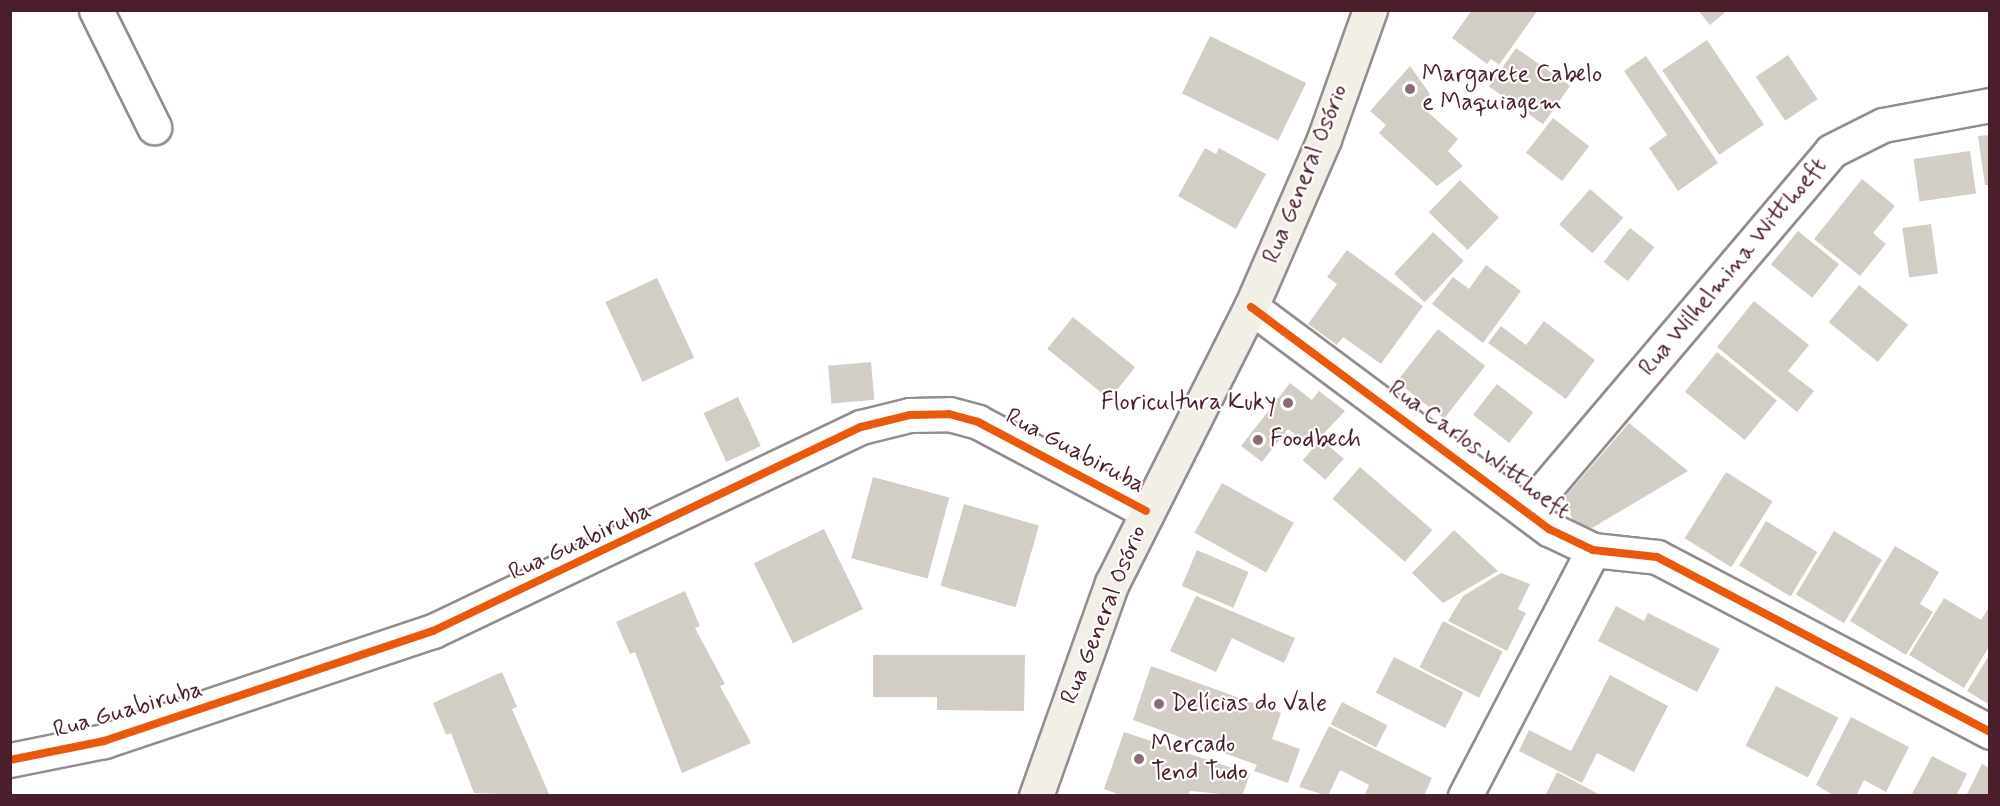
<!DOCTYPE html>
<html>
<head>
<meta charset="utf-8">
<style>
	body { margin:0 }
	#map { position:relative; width:2000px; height:806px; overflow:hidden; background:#fff; font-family:Mynerve,sans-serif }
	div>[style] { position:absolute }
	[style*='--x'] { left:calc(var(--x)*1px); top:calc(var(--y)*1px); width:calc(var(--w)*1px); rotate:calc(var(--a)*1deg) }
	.building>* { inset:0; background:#d3cec5; transform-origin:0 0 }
	.roads { filter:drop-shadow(2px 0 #948c8e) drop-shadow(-2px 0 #948c8e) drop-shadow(0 2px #948c8e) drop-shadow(0 -2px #948c8e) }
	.minor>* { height:33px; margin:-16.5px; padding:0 16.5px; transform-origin:16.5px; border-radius:16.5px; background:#fff }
	.primary>* { height:33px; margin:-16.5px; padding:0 16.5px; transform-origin:16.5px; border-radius:16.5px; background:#f2efe6 }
	.cycleway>* { height:8px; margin:-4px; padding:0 4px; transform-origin:4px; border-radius:4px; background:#e8590c }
	.dots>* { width:16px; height:16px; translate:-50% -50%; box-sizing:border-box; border:3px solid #fff; border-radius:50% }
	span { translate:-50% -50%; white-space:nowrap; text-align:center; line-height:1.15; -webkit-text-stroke:4.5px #fff; paint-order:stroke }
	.poi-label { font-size:24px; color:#4a1f2b }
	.left { translate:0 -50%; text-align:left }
	.right { translate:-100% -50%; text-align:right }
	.street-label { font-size:24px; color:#4a1f2b }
	.frame { position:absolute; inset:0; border:12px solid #4a1f2b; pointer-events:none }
</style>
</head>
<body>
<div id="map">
	<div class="building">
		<div style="clip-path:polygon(1472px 10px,1486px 11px,1538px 10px,1499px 65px,1491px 59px,1487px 64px,1452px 38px)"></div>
		<div style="clip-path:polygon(1698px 10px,1728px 10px,1710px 25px)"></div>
		<div style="left:1210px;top:36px;width:107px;height:64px;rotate:26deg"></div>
		<div style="left:1707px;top:40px;width:102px;height:54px;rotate:56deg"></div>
		<div style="left:1516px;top:48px;width:66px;height:47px;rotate:35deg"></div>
		<div style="left:1788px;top:55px;width:53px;height:39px;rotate:56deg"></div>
		<div style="clip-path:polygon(1646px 56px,1718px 163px,1678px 191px,1649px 148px,1667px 135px,1624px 71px)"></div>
		<div style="clip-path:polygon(1410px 66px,1430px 94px,1421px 106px,1458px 139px,1448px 151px,1463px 166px,1437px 186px,1379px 133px,1386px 125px,1370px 111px)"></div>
		<div style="left:1553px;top:118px;width:46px;height:44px;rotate:38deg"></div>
		<div style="clip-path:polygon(1990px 135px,1990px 185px,1985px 185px,1978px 136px)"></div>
		<div style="clip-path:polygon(1205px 148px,1216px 154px,1219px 148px,1266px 174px,1236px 229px,1178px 196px)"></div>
		<div style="left:1970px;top:151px;width:43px;height:57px;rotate:82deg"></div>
		<div style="clip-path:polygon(1862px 179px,1895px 206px,1873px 233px,1886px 244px,1860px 276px,1814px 239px)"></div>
		<div style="left:1460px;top:180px;width:54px;height:45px;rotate:44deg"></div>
		<div style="left:1590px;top:189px;width:44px;height:47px;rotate:41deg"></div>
		<div style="left:1931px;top:224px;width:50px;height:29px;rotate:82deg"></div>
		<div style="left:1630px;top:228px;width:31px;height:43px;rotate:38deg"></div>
		<div style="left:1798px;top:231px;width:53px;height:43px;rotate:39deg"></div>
		<div style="left:1433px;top:232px;width:42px;height:57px;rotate:43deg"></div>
		<div style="clip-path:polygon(1347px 250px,1423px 306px,1381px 364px,1343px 337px,1337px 345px,1308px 324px,1337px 284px,1327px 277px)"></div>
		<div style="clip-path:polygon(1486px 265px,1521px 291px,1483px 343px,1432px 304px,1453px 277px,1469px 289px)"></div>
		<div style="left:657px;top:278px;width:88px;height:57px;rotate:65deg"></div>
		<div style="left:1859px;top:285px;width:63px;height:48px;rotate:39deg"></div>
		<div style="clip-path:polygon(1754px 301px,1809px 345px,1788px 371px,1814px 391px,1797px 412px,1717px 347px)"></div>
		<div style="left:1073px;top:317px;width:80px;height:41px;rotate:39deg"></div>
		<div style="clip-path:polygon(1544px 321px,1595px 360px,1566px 399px,1488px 343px,1501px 326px,1526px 345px)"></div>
		<div style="left:1438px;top:329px;width:60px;height:67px;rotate:38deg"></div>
		<div style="left:1717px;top:352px;width:77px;height:51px;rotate:39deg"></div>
		<div style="left:871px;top:362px;width:38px;height:43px;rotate:85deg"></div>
		<div style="clip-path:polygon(1290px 383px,1312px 400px,1319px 391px,1345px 411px,1311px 447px,1288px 429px,1262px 462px,1241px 446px)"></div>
		<div style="left:1497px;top:384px;width:46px;height:39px;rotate:38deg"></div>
		<div style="left:738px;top:397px;width:54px;height:38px;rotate:65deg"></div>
		<div style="clip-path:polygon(1629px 423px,1688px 471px,1592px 528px,1574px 523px,1564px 498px)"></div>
		<div style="left:1321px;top:439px;width:30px;height:28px;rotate:41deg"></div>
		<div style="left:1360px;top:467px;width:96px;height:42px;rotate:41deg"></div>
		<div style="left:1726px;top:472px;width:55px;height:78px;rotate:32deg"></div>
		<div style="left:873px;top:477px;width:79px;height:84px;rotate:15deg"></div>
		<div style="left:1222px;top:483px;width:82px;height:57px;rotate:29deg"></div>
		<div style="left:964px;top:504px;width:78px;height:85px;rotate:16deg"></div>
		<div style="left:1766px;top:521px;width:60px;height:52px;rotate:31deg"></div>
		<div style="left:824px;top:529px;width:89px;height:78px;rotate:64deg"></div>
		<div style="clip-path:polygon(1454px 530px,1498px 571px,1443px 603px,1412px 573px)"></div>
		<div style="left:1834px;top:531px;width:56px;height:74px;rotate:31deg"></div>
		<div style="clip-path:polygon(1895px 546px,1939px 572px,1920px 604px,1933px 612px,1906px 655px,1850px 621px)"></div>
		<div style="left:1197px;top:550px;width:56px;height:39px;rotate:23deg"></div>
		<div style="clip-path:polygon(1501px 573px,1530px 584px,1518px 609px,1526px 613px,1507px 651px,1448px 621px,1463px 596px)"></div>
		<div style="clip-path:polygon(685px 591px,700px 626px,695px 628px,725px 684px,720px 686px,751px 743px,682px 773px,635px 652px,630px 654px,616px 622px)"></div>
		<div style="clip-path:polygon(1196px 596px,1295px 638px,1284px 663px,1232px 638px,1216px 672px,1170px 651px)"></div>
		<div style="clip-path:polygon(1944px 598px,1981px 620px,1990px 606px,1990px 645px,1964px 688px,1909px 655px)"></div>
		<div style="clip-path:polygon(1616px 606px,1644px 621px,1648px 613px,1720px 649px,1697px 692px,1598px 641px)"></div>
		<div style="left:1443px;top:621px;width:67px;height:52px;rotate:27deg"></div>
		<div style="clip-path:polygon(1990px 654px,1990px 705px,1967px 691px)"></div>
		<div style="clip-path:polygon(873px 655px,1025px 655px,1024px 711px,937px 710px,937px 697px,873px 697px)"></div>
		<div style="left:1394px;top:657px;width:78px;height:40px;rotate:27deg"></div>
		<div style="clip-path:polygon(1151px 666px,1281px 713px,1272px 739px,1300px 749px,1288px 783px,1254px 771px,1257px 765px,1133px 720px)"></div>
		<div style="clip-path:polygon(502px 672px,517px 707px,512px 709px,550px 796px,474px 793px,451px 733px,446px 735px,433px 703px)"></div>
		<div style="clip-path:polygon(1610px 675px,1668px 706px,1634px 772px,1597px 753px,1582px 783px,1519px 751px,1529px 730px,1571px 751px)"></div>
		<div style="left:1776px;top:686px;width:70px;height:67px;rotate:27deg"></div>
		<div style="left:1342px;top:702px;width:51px;height:25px;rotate:27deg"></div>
		<div style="clip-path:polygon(1851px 717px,1909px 747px,1886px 792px,1864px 780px,1856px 796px,1835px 796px,1816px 785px)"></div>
		<div style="clip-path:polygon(1329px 726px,1432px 778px,1424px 796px,1364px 796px,1369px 785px,1340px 770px,1328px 796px,1299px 787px)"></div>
		<div style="clip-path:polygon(1124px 732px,1250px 774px,1242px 796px,1190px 791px,1188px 796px,1123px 796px,1104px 789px)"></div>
		<div style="clip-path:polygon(1932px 756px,1967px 774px,1956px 796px,1911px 796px)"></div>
		<div style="clip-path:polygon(1982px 764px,1990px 768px,1990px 796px,1966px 796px)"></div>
		<div style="clip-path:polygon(1557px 772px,1602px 796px,1545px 796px)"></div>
	</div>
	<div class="roads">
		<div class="minor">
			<div style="--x:96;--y:10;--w:131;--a:63.6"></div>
			<div style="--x:1251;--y:307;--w:372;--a:36.7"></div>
			<div style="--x:1549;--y:529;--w:49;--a:25.5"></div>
			<div style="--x:1593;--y:550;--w:64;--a:6.2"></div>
			<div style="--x:1657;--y:557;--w:376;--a:27.7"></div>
			<div style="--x:1527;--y:510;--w:470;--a:-49.7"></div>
			<div style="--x:1831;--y:151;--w:58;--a:-26.6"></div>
			<div style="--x:1883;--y:125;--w:109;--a:-10.6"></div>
			<div style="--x:10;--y:760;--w:96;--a:-11.4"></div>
			<div style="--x:104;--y:741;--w:347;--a:-18.5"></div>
			<div style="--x:433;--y:631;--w:474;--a:-25.5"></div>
			<div style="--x:861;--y:427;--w:50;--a:-13.8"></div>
			<div style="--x:910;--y:415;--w:39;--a:-1"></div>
			<div style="--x:949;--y:414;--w:30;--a:15"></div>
			<div style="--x:978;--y:422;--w:190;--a:27.9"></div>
			<div style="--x:1465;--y:796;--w:277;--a:-62.5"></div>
		</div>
		<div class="primary">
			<div style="--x:1036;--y:796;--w:226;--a:-70.4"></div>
			<div style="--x:1112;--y:583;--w:309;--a:-63.3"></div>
			<div style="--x:1251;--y:307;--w:183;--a:-66.5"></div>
			<div style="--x:1324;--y:139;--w:137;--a:-70.4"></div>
		</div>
	</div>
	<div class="cycleway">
		<div style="--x:1251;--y:307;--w:372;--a:36.7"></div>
		<div style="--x:1549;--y:529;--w:49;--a:25.5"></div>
		<div style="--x:1593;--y:550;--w:64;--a:6.2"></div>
		<div style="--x:1657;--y:557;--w:376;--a:27.7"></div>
		<div style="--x:10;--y:760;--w:96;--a:-11.4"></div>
		<div style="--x:104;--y:741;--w:347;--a:-18.5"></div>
		<div style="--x:433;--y:631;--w:474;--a:-25.5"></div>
		<div style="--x:861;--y:427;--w:50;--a:-13.8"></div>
		<div style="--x:910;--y:415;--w:39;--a:-1"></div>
		<div style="--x:949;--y:414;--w:30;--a:15"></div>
		<div style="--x:978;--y:422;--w:190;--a:27.9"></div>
	</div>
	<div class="dots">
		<div style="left:1410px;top:89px;background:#896d75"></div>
		<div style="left:1288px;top:403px;background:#896d75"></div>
		<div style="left:1258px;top:440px;background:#896d75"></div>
		<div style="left:1159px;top:704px;background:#896d75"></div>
		<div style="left:1139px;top:759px;background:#896d75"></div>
	</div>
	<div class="poi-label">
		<span class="left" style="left:1422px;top:89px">Margarete Cabelo<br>e Maquiagem</span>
		<span class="right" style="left:1276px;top:403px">Floricultura Kuky</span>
		<span class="left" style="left:1270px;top:440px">Foodbech</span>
		<span class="left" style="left:1171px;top:704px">Delícias do Vale</span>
		<span class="left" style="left:1151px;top:759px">Mercado<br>Tend Tudo</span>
	</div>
	<div class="street-label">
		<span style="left:1306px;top:174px;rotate:-68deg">Rua General Osório</span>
		<span style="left:1733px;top:267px;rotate:-50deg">Rua Wilhelmina Witthoeft</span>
		<span style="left:1479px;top:450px;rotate:36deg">Rua Carlos Witthoeft</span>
		<span style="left:1075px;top:451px;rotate:28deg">Rua Guabiruba</span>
		<span style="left:580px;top:542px;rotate:-25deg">Rua Guabiruba</span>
		<span style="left:1104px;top:615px;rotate:-68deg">Rua General Osório</span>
		<span style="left:128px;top:710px;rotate:-16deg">Rua Guabiruba</span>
	</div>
	<div class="frame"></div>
</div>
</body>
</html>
